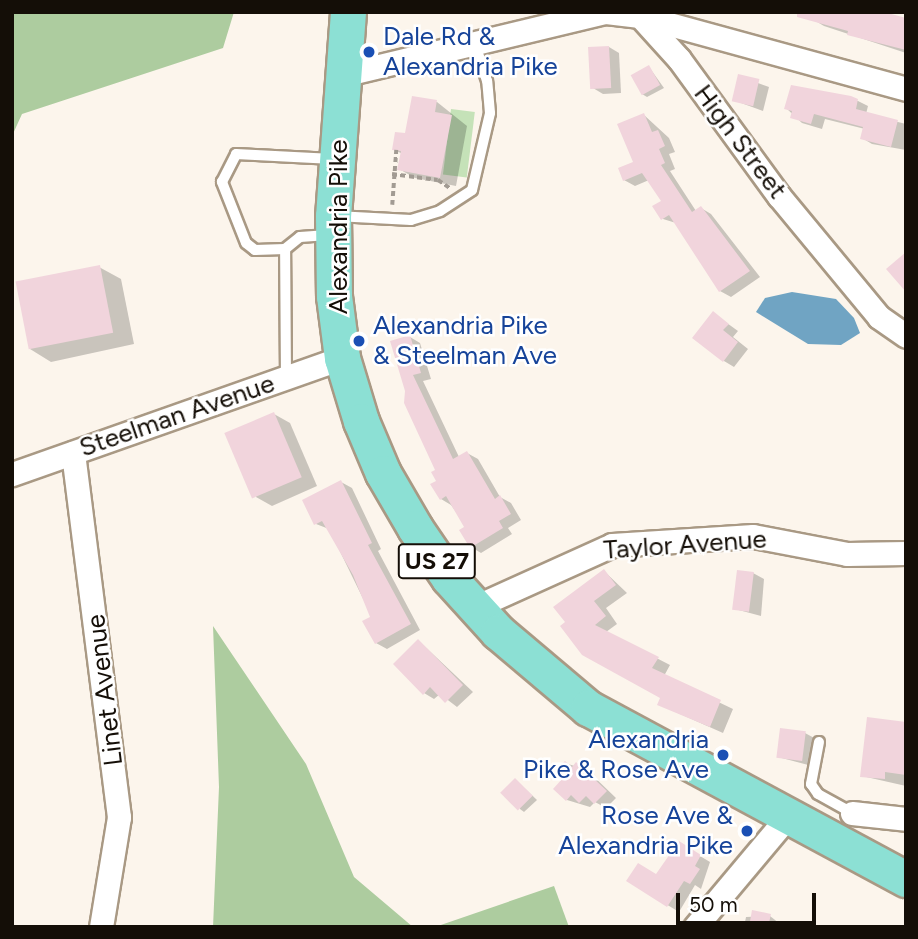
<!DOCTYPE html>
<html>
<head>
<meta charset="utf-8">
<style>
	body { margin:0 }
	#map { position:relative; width:918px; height:939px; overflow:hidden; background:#fcf5ec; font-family:Figtree,sans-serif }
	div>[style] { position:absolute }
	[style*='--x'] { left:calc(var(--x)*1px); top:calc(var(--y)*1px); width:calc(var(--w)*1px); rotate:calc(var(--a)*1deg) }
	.green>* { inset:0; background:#c5e2b8; transform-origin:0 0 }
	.forest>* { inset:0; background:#adcc9f }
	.water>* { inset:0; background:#70a4c3 }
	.shadow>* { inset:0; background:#0003 }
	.building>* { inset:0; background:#f1d4dc; transform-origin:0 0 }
	.path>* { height:3.5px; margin-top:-1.75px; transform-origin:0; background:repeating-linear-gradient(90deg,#a29b93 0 5px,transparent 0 8.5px) }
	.roads { filter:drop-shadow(2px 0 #a99984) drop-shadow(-2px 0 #a99984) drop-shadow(0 2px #a99984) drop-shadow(0 -2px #a99984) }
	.service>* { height:10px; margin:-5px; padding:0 5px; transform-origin:5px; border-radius:5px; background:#fff }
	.minor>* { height:23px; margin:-11.5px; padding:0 11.5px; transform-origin:11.5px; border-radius:11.5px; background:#fff }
	.primary>* { height:35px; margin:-17.5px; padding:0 17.5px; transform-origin:17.5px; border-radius:17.5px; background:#8ce0d4 }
	.dots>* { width:19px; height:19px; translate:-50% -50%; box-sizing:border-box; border:4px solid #fff; border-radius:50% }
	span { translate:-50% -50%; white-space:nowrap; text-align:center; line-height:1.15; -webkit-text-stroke:5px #fff; paint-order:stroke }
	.shield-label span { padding:2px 5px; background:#fff; border:2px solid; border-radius:5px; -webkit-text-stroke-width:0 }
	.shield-label { font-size:24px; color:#140e07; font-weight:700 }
	.transit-label { font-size:26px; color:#164399 }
	.left { translate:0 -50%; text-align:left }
	.right { translate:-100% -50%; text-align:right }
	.street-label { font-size:26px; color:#140e07 }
	.frame { position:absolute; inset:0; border:14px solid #140e07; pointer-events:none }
	.scale { position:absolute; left:676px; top:893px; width:140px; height:32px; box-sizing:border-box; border:4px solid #140e07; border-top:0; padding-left:9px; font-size:21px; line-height:24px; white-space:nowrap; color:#140e07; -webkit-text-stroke:5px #fff; paint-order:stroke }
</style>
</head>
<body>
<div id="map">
	<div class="green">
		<div style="left:451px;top:109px;width:24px;height:66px;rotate:7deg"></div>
	</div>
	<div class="forest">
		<div style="clip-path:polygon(12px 12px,234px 12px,223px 48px,22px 114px,12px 136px)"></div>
		<div style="clip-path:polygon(213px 626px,306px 764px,354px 877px,413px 927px,213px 927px,219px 787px)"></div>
		<div style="clip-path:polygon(554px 886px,569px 927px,435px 927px)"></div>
	</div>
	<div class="water">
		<div style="clip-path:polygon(792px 292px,836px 299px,854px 318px,860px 333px,841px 345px,808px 344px,756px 312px,765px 298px)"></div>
	</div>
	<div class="shadow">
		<div style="clip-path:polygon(814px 20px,906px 20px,906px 53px,824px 26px)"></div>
		<div style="clip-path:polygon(609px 47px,619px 53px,621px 93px,603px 94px,593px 88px)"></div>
		<div style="clip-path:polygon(649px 67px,664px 88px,647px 97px,642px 94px)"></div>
		<div style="clip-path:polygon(739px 76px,769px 87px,763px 111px,733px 100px)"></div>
		<div style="clip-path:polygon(792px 87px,858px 101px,868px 106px,866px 114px,906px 124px,906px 150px,872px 144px,862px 138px,865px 129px,825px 119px,822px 129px,802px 123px,786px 108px)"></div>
		<div style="clip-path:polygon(413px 98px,437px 102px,467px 126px,456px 186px,415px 178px,399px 169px,402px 154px,394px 149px,406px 135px)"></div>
		<div style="clip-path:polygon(644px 115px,669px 138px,675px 152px,669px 154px,675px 169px,670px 171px,696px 211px,701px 208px,711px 214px,760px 277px,731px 297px,720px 291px,676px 223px,663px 219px,663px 201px,649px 180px,635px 186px,624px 180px,635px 162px)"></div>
		<div style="clip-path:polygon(99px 267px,121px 279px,134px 344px,51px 362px,30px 349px)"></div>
		<div style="clip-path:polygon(713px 313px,738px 331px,733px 337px,748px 349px,734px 367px,724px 361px)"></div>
		<div style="clip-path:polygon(410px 337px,420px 343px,431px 379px,423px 381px,459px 457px,467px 453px,478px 459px,500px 497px,511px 503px,521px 520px,508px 528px,512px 534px,481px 553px,471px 547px,467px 527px,451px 505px,441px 499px,437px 470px,406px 403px)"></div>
		<div style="clip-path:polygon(274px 414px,290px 423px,317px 486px,272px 506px,256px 497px)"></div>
		<div style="clip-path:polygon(341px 482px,352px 488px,381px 549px,378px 551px,420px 630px,387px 649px,376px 643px,372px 617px,329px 529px,316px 524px)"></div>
		<div style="clip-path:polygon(604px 571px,627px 593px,606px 608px,617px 624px,606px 632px,670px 665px,664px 676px,733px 709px,723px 733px,660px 705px,662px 697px,563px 626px)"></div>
		<div style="clip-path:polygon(753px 573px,764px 579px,761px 616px,735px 609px)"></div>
		<div style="clip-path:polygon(419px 641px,473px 692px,457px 707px,440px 694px,434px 699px,424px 693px)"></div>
		<div style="clip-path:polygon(805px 733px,816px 739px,812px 766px,778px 757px)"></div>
		<div style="clip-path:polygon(906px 747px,906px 786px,862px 776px)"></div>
		<div style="clip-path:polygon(565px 763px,587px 770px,616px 798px,606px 808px,595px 802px,590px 807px,567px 800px)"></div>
		<div style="clip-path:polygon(516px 780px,537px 800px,524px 812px,520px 809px)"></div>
		<div style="clip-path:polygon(680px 844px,710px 862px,701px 889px,695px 885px,679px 912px,628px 881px,657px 876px)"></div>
		<div style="clip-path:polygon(770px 916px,784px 927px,744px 927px,746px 917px)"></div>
	</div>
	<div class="building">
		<div style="clip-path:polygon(797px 12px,884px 12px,906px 18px,906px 50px,847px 35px,848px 31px,797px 17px)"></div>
		<div style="left:609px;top:46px;width:42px;height:21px;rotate:87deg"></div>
		<div style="left:649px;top:65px;width:23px;height:21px;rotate:61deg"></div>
		<div style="left:738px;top:74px;width:22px;height:28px;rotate:13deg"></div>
		<div style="clip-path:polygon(791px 85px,851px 96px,858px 99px,856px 109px,898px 120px,891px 147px,860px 139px,863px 127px,814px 114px,811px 124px,790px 118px,792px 111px,784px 109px)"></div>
		<div style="clip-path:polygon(412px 96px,437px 100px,435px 112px,452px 115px,440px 178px,397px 170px,401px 151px,392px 150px,395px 132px,405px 133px)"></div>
		<div style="clip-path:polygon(644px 113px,652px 132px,658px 130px,665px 146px,659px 149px,665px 163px,661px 165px,692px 212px,701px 206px,750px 271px,719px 292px,669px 215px,661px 220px,652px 206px,661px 201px,642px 173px,623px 181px,618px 168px,633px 162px,617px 124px)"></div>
		<div style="clip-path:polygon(906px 252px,906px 292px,886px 269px)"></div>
		<div style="left:100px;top:265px;width:69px;height:86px;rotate:79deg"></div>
		<div style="clip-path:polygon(713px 311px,729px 324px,723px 330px,738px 342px,723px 362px,692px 338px)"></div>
		<div style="clip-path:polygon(410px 335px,421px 373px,413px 375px,453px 459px,467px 451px,495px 499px,500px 495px,511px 514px,499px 521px,503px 528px,470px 548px,459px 530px,464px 527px,446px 496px,440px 500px,430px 484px,436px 481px,431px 472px,435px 470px,404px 403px,405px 391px,390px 341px)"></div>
		<div style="left:274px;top:412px;width:71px;height:54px;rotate:67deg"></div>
		<div style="clip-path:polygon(341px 480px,372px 543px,368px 545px,411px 624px,375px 644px,362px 621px,370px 617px,353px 575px,322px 521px,314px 525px,302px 500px)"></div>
		<div style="clip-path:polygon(604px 569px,616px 585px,594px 601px,606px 616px,595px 625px,659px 657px,652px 668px,721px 700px,710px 727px,657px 705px,660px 698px,582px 655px,560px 626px,565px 622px,553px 607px)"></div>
		<div style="left:737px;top:570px;width:17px;height:40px;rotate:7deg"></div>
		<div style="clip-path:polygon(418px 639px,463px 685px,445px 703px,430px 687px,423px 695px,393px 664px)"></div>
		<div style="clip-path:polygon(867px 717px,906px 722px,906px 775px,885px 772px,885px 779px,860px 777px)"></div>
		<div style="left:780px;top:728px;width:26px;height:30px;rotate:7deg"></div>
		<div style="clip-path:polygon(565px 761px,572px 767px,576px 762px,607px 791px,594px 804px,586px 796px,579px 803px,571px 795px,566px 801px,553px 789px,562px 779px,554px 772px)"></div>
		<div style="left:515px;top:778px;width:25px;height:21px;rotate:45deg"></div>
		<div style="clip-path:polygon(679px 841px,701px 855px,695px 866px,700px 869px,690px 884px,684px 881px,667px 907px,626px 881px,638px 863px,656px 874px)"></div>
		<div style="clip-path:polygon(752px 910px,771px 914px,768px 927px,749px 927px)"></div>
	</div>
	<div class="path">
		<div style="--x:392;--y:174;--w:46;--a:7.4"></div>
		<div style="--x:438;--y:180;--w:14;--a:34"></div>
		<div style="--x:392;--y:205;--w:55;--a:-85.8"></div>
	</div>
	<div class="roads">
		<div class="service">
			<div style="--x:336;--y:216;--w:75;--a:3.1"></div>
			<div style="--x:411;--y:220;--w:30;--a:-17"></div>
			<div style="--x:440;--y:211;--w:38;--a:-33"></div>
			<div style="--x:472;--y:190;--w:79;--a:-76.8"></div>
			<div style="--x:490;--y:113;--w:32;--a:-95"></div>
			<div style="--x:487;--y:81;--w:40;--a:-108"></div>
			<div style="--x:285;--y:249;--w:30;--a:178"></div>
			<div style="--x:255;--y:250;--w:11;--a:-142"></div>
			<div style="--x:246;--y:243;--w:66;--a:-111.5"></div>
			<div style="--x:222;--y:182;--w:31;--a:-63"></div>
			<div style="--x:236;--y:154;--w:97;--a:3"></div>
			<div style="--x:286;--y:378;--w:129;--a:-90.4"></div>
			<div style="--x:285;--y:249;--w:19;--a:-39"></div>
			<div style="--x:300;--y:237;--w:28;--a:-4"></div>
			<div style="--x:819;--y:742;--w:43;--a:100.8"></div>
			<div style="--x:811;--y:784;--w:12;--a:55"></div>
			<div style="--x:818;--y:794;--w:39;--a:29"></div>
		</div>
		<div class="minor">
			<div style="--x:606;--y:12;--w:34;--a:7"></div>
			<div style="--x:640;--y:16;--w:58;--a:47.8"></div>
			<div style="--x:679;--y:59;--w:170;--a:53.9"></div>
			<div style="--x:779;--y:196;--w:157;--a:50.4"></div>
			<div style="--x:879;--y:317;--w:33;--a:35"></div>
			<div style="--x:640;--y:16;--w:276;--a:15.3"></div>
			<div style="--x:342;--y:75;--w:270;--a:-13.5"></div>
			<div style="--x:73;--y:453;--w:367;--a:82.8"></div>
			<div style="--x:119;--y:817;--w:111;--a:99.3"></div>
			<div style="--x:12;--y:474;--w:350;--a:-19.4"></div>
			<div style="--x:475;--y:607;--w:150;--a:-24.3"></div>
			<div style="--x:612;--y:545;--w:141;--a:-3.7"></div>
			<div style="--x:753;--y:536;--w:96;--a:10.8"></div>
			<div style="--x:847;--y:554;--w:59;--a:-1"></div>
			<div style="--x:852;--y:813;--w:54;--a:6.3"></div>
			<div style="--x:695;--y:927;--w:145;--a:-50"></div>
		</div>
		<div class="primary">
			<div style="--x:348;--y:12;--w:205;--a:94.2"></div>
			<div style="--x:333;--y:216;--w:80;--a:89.3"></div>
			<div style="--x:334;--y:296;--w:63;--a:82.6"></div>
			<div style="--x:342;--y:358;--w:66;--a:73.2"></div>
			<div style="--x:361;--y:421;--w:56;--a:67.1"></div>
			<div style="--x:383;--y:473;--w:64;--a:59.8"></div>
			<div style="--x:415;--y:528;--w:60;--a:55.8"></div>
			<div style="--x:449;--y:578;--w:73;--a:47.8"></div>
			<div style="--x:498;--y:632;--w:118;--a:40.2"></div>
			<div style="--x:588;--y:708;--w:361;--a:28.3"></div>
		</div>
	</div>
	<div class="dots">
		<div style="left:369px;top:52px;background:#1a4fb4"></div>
		<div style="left:359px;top:341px;background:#1a4fb4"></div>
		<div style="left:723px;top:755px;background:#1a4fb4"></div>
		<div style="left:747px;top:831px;background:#1a4fb4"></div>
	</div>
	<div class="shield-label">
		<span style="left:437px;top:561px">US 27</span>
	</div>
	<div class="transit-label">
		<span class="left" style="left:383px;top:52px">Dale Rd &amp;<br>Alexandria Pike</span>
		<span class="left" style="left:373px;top:341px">Alexandria Pike<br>&amp; Steelman Ave</span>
		<span class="right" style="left:709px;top:755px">Alexandria<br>Pike &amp; Rose Ave</span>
		<span class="right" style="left:733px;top:831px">Rose Ave &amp;<br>Alexandria Pike</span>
	</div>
	<div class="street-label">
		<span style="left:740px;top:142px;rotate:53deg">High Street</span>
		<span style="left:339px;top:227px;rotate:-90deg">Alexandria Pike</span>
		<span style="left:177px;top:416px;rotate:-19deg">Steelman Avenue</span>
		<span style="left:685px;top:545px;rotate:-4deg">Taylor Avenue</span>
		<span style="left:105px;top:690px;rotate:-97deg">Linet Avenue</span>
	</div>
	<div class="frame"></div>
	<div class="scale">50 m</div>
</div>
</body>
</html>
